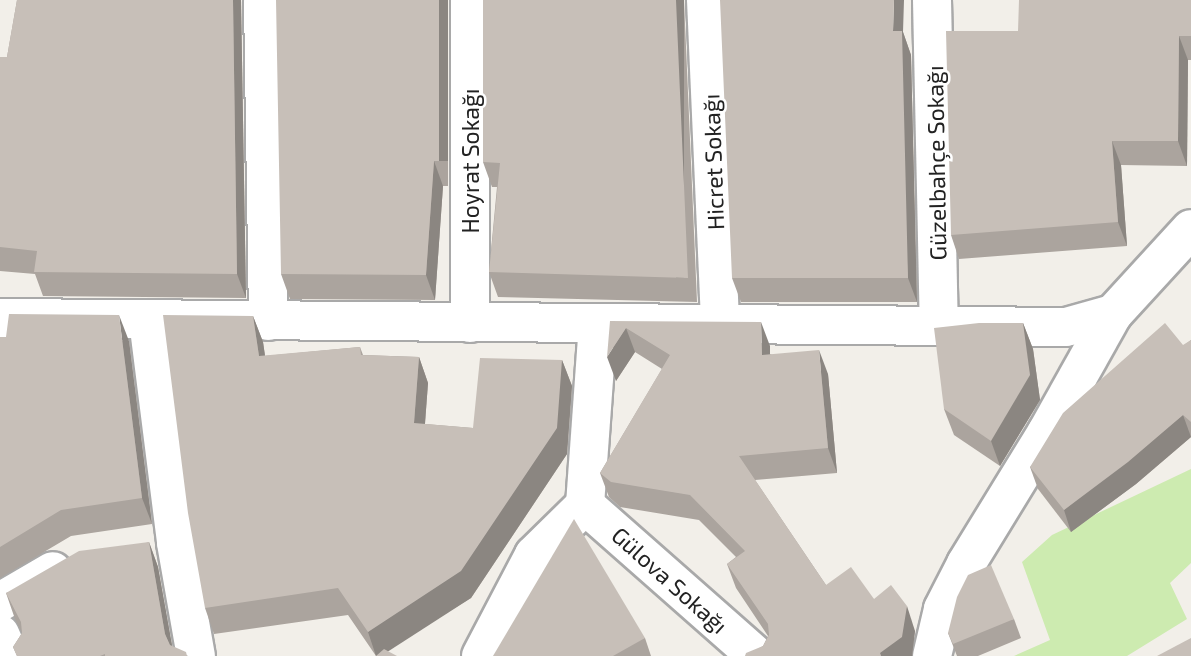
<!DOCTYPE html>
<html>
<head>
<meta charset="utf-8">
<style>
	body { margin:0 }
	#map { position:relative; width:1191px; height:656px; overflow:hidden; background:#f2efe9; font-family:"Exo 2",sans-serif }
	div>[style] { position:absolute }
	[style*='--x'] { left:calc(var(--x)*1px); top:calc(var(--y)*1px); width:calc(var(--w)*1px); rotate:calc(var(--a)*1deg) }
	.grass>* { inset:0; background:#cdebb0 }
	.roads { filter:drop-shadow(2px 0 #a9a9a9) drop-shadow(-2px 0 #a9a9a9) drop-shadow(0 2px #a9a9a9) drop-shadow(0 -2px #a9a9a9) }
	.minor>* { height:38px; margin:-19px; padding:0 19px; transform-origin:19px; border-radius:19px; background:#fff }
	.wall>* { inset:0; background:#aba49e }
	.shaded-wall>* { inset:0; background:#8b8681; transform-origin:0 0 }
	.building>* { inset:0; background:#c7bfb8 }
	span { translate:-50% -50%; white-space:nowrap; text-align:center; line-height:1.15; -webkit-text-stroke:5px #fff; paint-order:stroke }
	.street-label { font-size:23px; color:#222 }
</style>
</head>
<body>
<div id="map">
	<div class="grass">
		<div style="clip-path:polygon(1191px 469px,1191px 563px,1170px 583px,1187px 619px,1127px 656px,1014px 656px,1050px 640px,1022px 562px,1052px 535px)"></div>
	</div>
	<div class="roads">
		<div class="minor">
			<div style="--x:263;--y:0;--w:321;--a:89.1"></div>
			<div style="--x:706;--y:0;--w:324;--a:87.5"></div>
			<div style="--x:932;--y:0;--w:326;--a:88.8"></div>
			<div style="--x:0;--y:318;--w:1066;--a:0.48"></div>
			<div style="--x:1066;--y:327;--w:49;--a:-15.5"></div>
			<div style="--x:1113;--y:314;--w:115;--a:-47.5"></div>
			<div style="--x:148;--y:320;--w:225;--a:82.8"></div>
			<div style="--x:176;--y:543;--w:115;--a:80"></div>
			<div style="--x:470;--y:323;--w:323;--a:-90"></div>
			<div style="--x:585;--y:505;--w:228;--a:41.4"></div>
			<div style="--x:0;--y:602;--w:61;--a:-30.3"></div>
			<div style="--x:0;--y:634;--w:24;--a:66"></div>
			<div style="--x:481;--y:656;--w:114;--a:-62.3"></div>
			<div style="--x:534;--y:555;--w:71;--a:-44.4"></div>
			<div style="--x:585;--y:505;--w:181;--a:-85.9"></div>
			<div style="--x:932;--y:656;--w:48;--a:-76.8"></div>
			<div style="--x:943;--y:609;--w:51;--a:-62.9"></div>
			<div style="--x:966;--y:564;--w:155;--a:-58.5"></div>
			<div style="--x:1047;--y:432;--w:135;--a:-60.8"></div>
		</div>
	</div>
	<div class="wall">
		<div style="clip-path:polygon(17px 0,241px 0,246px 298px,43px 296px,35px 274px,0 271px,0 57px,7px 57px)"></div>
		<div style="clip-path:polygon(448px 0,448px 186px,443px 186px,435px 300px,290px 299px,281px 274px)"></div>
		<div style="clip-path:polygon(483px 0,684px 0,697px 302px,498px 297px,489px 272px,497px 187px,492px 187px,483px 162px)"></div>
		<div style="clip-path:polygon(1191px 0,1191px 60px,1188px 60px,1187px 166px,1121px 165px,1127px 246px,959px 259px,951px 235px)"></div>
		<div style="clip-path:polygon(903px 32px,911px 55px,917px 302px,741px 302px,732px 278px)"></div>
		<div style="clip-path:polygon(253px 316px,263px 342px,265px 356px,360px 347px,363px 355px,419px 357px,428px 383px,425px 424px,473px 428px,562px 360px,572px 386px,567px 454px,471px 598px,376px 656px,348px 615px,214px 634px,205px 608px)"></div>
		<div style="clip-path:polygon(610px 321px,770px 346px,770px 354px,828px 374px,837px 473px,755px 480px,826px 585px,874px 599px,915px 631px,912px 656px,745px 656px,763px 646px,768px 636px,736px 588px,727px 564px,736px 557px,699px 520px,620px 507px,609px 497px,600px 473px,662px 369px,635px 352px,616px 381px)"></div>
		<div style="clip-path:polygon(1023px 323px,1033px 349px,1040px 400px,1000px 466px,954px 435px,944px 409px)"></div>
		<div style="clip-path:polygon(0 337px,129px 341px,152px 524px,71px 536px,0 578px)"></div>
		<div style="clip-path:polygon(1191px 340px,1191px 437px,1136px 484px,1071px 532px,1038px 489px,1030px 467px)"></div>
		<div style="clip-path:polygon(149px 542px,158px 567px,172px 646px,188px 656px,17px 656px,13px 647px,22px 633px,15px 619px,6px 593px)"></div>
		<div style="clip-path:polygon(1014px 619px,1021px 638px,978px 656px,957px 656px,948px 633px)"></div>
		<div style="clip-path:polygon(645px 638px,651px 656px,493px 656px)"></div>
	</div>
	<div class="shaded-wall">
		<div style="clip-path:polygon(233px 0,241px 0,246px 298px,237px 274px)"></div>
		<div style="left:439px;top:0;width:9px;height:161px"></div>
		<div style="left:676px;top:0;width:8px;height:278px"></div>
		<div style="clip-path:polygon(894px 0,904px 0,903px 32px,911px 55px,917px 302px,908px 278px,893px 31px)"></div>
		<div style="clip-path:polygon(1179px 36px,1188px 60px,1187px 166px,1178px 141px)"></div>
		<div style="clip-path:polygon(1112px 141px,1121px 165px,1127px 246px,1118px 222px)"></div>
		<div style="clip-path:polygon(434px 161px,443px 186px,435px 300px,426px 275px)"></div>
		<div style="clip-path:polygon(119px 315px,129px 341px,152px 524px,142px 498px)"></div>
		<div style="clip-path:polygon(253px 316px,263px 342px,269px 383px,259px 356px)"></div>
		<div style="clip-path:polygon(761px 322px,770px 346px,770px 379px,762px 355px)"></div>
		<div style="clip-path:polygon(1023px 323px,1033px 349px,1040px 400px,1000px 466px,991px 441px)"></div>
		<div style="clip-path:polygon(626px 328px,635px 352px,616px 381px,607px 357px)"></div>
		<div style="clip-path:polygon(819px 350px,828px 374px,837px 473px,828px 448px)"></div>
		<div style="clip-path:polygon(419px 357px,428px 383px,423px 449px,414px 423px)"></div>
		<div style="clip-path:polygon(562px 360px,572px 386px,567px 454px,471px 598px,381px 656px,376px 656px,368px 632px)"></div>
		<div style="clip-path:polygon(1183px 415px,1191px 437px,1136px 484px,1071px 532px,1064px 510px)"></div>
		<div style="clip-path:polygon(149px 542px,158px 567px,174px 656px,165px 634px)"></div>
		<div style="clip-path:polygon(907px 606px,915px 631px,912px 656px,881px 656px,880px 653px)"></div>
	</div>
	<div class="building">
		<div style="clip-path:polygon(17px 0,233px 0,237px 274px,34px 272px,37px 251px,0 247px,0 57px,7px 57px)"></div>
		<div style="clip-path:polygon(276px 0,439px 0,439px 161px,434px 161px,426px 275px,281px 274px)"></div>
		<div style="clip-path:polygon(483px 0,676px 0,688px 278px,489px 272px,500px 163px,483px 162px)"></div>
		<div style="clip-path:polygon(720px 0,894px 0,893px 31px,902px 31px,908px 278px,732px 278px)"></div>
		<div style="clip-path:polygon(1019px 0,1191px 0,1191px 36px,1179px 36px,1178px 141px,1112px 141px,1118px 222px,951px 235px,946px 31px,1018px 31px)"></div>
		<div style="clip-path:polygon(9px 314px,119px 315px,142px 498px,61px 510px,0 547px,0 337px,6px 337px)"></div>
		<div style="clip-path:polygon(163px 315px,253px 316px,259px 356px,360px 347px,361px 355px,419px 357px,414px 423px,473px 428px,480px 358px,562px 360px,557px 428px,461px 571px,368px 632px,338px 588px,205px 608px,188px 513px)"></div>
		<div style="clip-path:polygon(610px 321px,761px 322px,762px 355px,819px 350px,828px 448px,739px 456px,826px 585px,851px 567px,874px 599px,891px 585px,907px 606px,902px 637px,880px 653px,881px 656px,745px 656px,746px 653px,763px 646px,769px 635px,768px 624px,727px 564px,745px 551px,690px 495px,611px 482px,600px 473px,670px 355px,626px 328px,607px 357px)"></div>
		<div style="clip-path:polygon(979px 323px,1023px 323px,1030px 375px,991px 441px,944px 409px,934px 328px)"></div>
		<div style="clip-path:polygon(1165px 323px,1183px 345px,1191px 340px,1191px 422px,1183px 415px,1128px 462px,1064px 510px,1030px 467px,1063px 413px)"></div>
		<div style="clip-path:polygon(574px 519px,645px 638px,613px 656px,493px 656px)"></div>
		<div style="clip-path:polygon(149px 542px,165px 634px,170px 645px,186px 652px,187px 656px,105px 656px,105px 654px,100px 656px,17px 656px,13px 647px,22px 633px,21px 622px,6px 593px,79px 551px)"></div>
		<div style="clip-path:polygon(991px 565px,1014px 619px,953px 644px,948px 633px,957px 597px,968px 575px)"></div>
		<div style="clip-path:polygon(1191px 638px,1191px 656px,1157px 656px)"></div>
		<div style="clip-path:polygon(384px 649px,397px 656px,376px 656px)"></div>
	</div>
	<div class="street-label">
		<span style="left:470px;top:161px;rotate:-90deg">Hoyrat Sokağı</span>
		<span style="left:713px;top:162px;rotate:-92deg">Hicret Sokağı</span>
		<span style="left:936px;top:163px;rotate:-91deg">Güzelbahçe Sokağı</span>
		<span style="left:670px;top:580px;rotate:42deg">Gülova Sokağı</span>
	</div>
</div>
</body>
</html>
